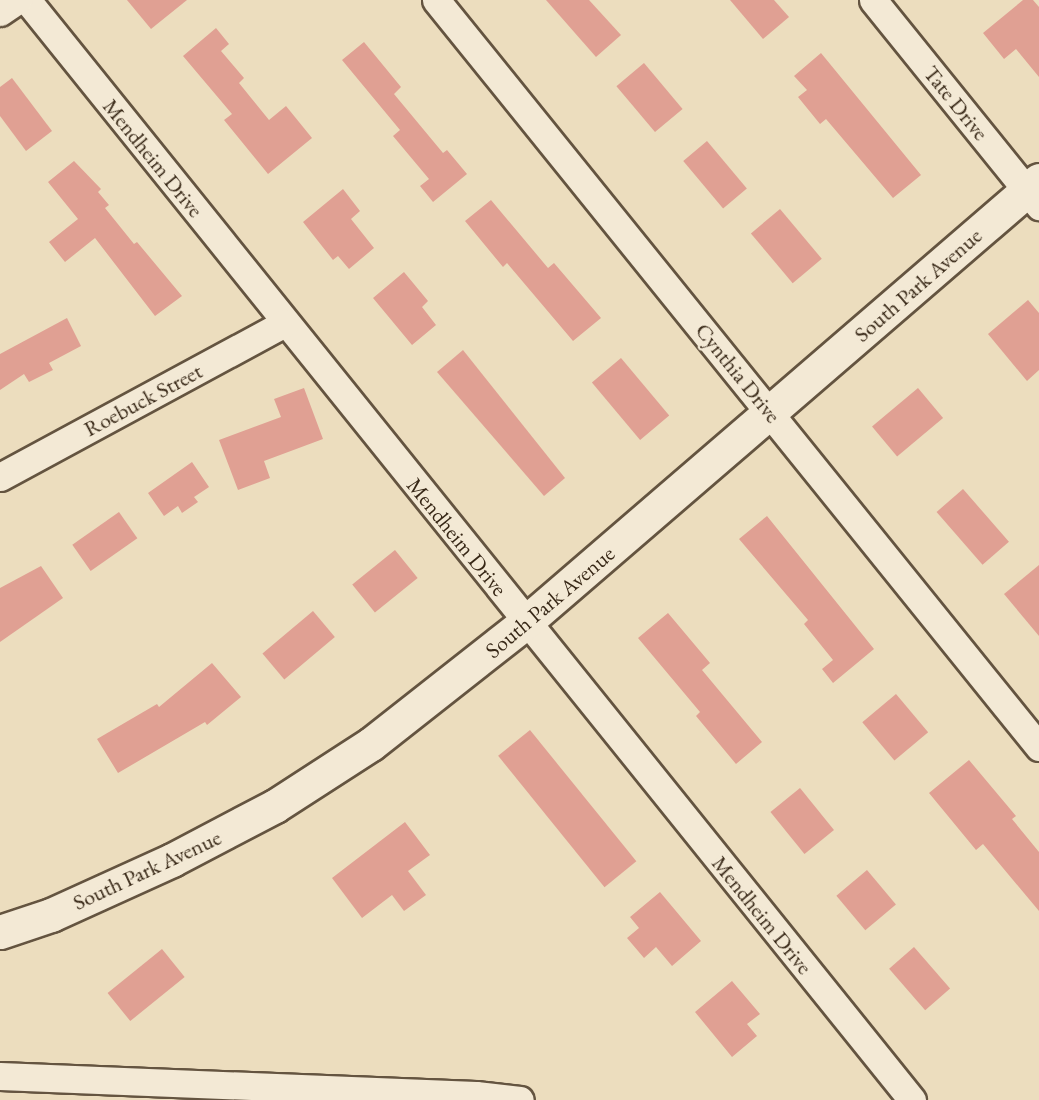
<!DOCTYPE html>
<html>
<head>
<meta charset="utf-8">
<style>
	body { margin:0 }
	#map { position:relative; width:1039px; height:1100px; overflow:hidden; background:#ecddbe; font-family:"EB Garamond",serif }
	div>[style] { position:absolute }
	[style*='--x'] { left:calc(var(--x)*1px); top:calc(var(--y)*1px); width:calc(var(--w)*1px); rotate:calc(var(--a)*1deg) }
	.building>* { inset:0; background:#e0a093; transform-origin:0 0 }
	.roads { filter:drop-shadow(2px 0 #645440) drop-shadow(-2px 0 #645440) drop-shadow(0 2px #645440) drop-shadow(0 -2px #645440) }
	.minor>* { height:27px; margin:-13.5px; padding:0 13.5px; transform-origin:13.5px; border-radius:13.5px; background:#f3e9d5 }
	.tertiary>* { height:33px; margin:-16.5px; padding:0 16.5px; transform-origin:16.5px; border-radius:16.5px; background:#f3e9d5 }
	span { translate:-50% -50%; white-space:nowrap; text-align:center; line-height:1.15; -webkit-text-stroke:4.5px #f3e9d5; paint-order:stroke }
	.street-label { font-size:22px; color:#372716 }
</style>
</head>
<body>
<div id="map">
	<div class="building">
		<div style="clip-path:polygon(127px 0,187px 0,151px 29px)"></div>
		<div style="clip-path:polygon(546px 0,589px 0,621px 35px,596px 57px)"></div>
		<div style="clip-path:polygon(730px 0,774px 0,789px 17px,763px 39px)"></div>
		<div style="clip-path:polygon(1023px 0,1033px 0,1039px 7px,1039px 77px,1016px 49px,1004px 59px,983px 33px)"></div>
		<div style="clip-path:polygon(216px 28px,229px 44px,221px 51px,244px 78px,239px 83px,269px 120px,286px 106px,312px 138px,268px 174px,224px 120px,232px 114px,183px 56px)"></div>
		<div style="clip-path:polygon(364px 42px,401px 87px,394px 94px,443px 153px,447px 150px,467px 174px,433px 202px,420px 186px,429px 179px,393px 136px,400px 130px,342px 60px)"></div>
		<div style="clip-path:polygon(821px 53px,921px 175px,893px 198px,826px 119px,820px 124px,798px 97px,807px 90px,794px 76px)"></div>
		<div style="left:644px;top:63px;width:60px;height:36px;rotate:50deg"></div>
		<div style="clip-path:polygon(12px 78px,52px 131px,26px 151px,0 116px,0 87px)"></div>
		<div style="left:707px;top:141px;width:62px;height:31px;rotate:50deg"></div>
		<div style="clip-path:polygon(74px 161px,101px 189px,98px 192px,109px 205px,105px 208px,134px 244px,137px 242px,182px 296px,155px 316px,95px 238px,65px 262px,49px 242px,78px 219px,48px 182px)"></div>
		<div style="clip-path:polygon(343px 189px,360px 211px,351px 219px,374px 248px,349px 269px,338px 256px,333px 260px,303px 222px)"></div>
		<div style="clip-path:polygon(491px 200px,548px 268px,554px 263px,601px 318px,573px 341px,507px 263px,503px 267px,465px 221px)"></div>
		<div style="left:780px;top:209px;width:65px;height:38px;rotate:50deg"></div>
		<div style="clip-path:polygon(404px 272px,428px 301px,422px 307px,436px 325px,412px 345px,373px 298px)"></div>
		<div style="clip-path:polygon(1028px 300px,1039px 313px,1039px 370px,1027px 381px,988px 334px)"></div>
		<div style="clip-path:polygon(67px 318px,81px 346px,49px 363px,53px 370px,29px 382px,24px 374px,0 390px,0 354px)"></div>
		<div style="clip-path:polygon(463px 350px,565px 478px,544px 496px,437px 372px)"></div>
		<div style="left:621px;top:358px;width:75px;height:38px;rotate:50deg"></div>
		<div style="clip-path:polygon(304px 388px,323px 439px,264px 461px,270px 478px,238px 490px,219px 440px,281px 417px,274px 399px)"></div>
		<div style="left:918px;top:388px;width:39px;height:60px;rotate:50deg"></div>
		<div style="clip-path:polygon(192px 462px,209px 487px,194px 497px,198px 502px,182px 513px,178px 506px,164px 516px,148px 493px)"></div>
		<div style="left:963px;top:489px;width:70px;height:35px;rotate:49deg"></div>
		<div style="left:119px;top:512px;width:32px;height:57px;rotate:55deg"></div>
		<div style="clip-path:polygon(767px 516px,874px 649px,833px 683px,822px 669px,833px 660px,804px 624px,808px 620px,739px 539px)"></div>
		<div style="left:395px;top:550px;width:36px;height:55px;rotate:51deg"></div>
		<div style="clip-path:polygon(1039px 565px,1039px 636px,1004px 594px)"></div>
		<div style="clip-path:polygon(41px 566px,63px 598px,0 642px,0 588px)"></div>
		<div style="left:313px;top:611px;width:34px;height:66px;rotate:50deg"></div>
		<div style="clip-path:polygon(668px 613px,710px 663px,702px 670px,762px 742px,736px 764px,696px 716px,700px 712px,638px 638px)"></div>
		<div style="clip-path:polygon(212px 663px,241px 697px,207px 725px,205px 722px,118px 773px,97px 739px,157px 704px,159px 707px)"></div>
		<div style="left:896px;top:694px;width:50px;height:44px;rotate:50deg"></div>
		<div style="left:530px;top:730px;width:169px;height:41px;rotate:51deg"></div>
		<div style="clip-path:polygon(969px 760px,1016px 816px,1012px 819px,1039px 852px,1039px 911px,983px 844px,976px 850px,929px 793px)"></div>
		<div style="left:800px;top:788px;width:54px;height:38px;rotate:51deg"></div>
		<div style="clip-path:polygon(405px 822px,430px 855px,408px 871px,426px 895px,404px 911px,392px 895px,362px 918px,332px 878px)"></div>
		<div style="left:867px;top:870px;width:45px;height:40px;rotate:50deg"></div>
		<div style="clip-path:polygon(660px 892px,701px 941px,672px 966px,656px 947px,644px 958px,627px 938px,639px 928px,630px 917px)"></div>
		<div style="left:914px;top:947px;width:55px;height:33px;rotate:49deg"></div>
		<div style="left:162px;top:949px;width:36px;height:70px;rotate:51deg"></div>
		<div style="clip-path:polygon(732px 981px,760px 1014px,747px 1024px,757px 1036px,732px 1057px,695px 1012px)"></div>
	</div>
	<div class="roads">
		<div class="minor">
			<div style="--x:27;--y:0;--w:1412;--a:51.18"></div>
			<div style="--x:436;--y:0;--w:960;--a:51.09"></div>
			<div style="--x:873;--y:0;--w:265;--a:51.1"></div>
			<div style="--x:0;--y:12;--w:22;--a:-34"></div>
			<div style="--x:0;--y:477;--w:324;--a:-28.4"></div>
			<div style="--x:0;--y:1076;--w:476;--a:2.3"></div>
			<div style="--x:476;--y:1095;--w:44;--a:6.5"></div>
		</div>
		<div class="tertiary">
			<div style="--x:0;--y:932;--w:54;--a:-18.4"></div>
			<div style="--x:51;--y:915;--w:133;--a:-24.4"></div>
			<div style="--x:172;--y:860;--w:116;--a:-27.7"></div>
			<div style="--x:275;--y:806;--w:114;--a:-32.9"></div>
			<div style="--x:371;--y:744;--w:197;--a:-38.2"></div>
			<div style="--x:526;--y:622;--w:677;--a:-40.75"></div>
		</div>
	</div>
	<div class="street-label">
		<span style="left:956px;top:103px;rotate:51deg">Tate Drive</span>
		<span style="left:153px;top:158px;rotate:51deg">Mendheim Drive</span>
		<span style="left:918px;top:285px;rotate:-41deg">South Park Avenue</span>
		<span style="left:738px;top:373px;rotate:51deg">Cynthia Drive</span>
		<span style="left:143px;top:400px;rotate:-28deg">Roebuck Street</span>
		<span style="left:457px;top:537px;rotate:51deg">Mendheim Drive</span>
		<span style="left:550px;top:602px;rotate:-40deg">South Park Avenue</span>
		<span style="left:147px;top:870px;rotate:-25deg">South Park Avenue</span>
		<span style="left:762px;top:915px;rotate:51deg">Mendheim Drive</span>
	</div>
</div>
</body>
</html>
